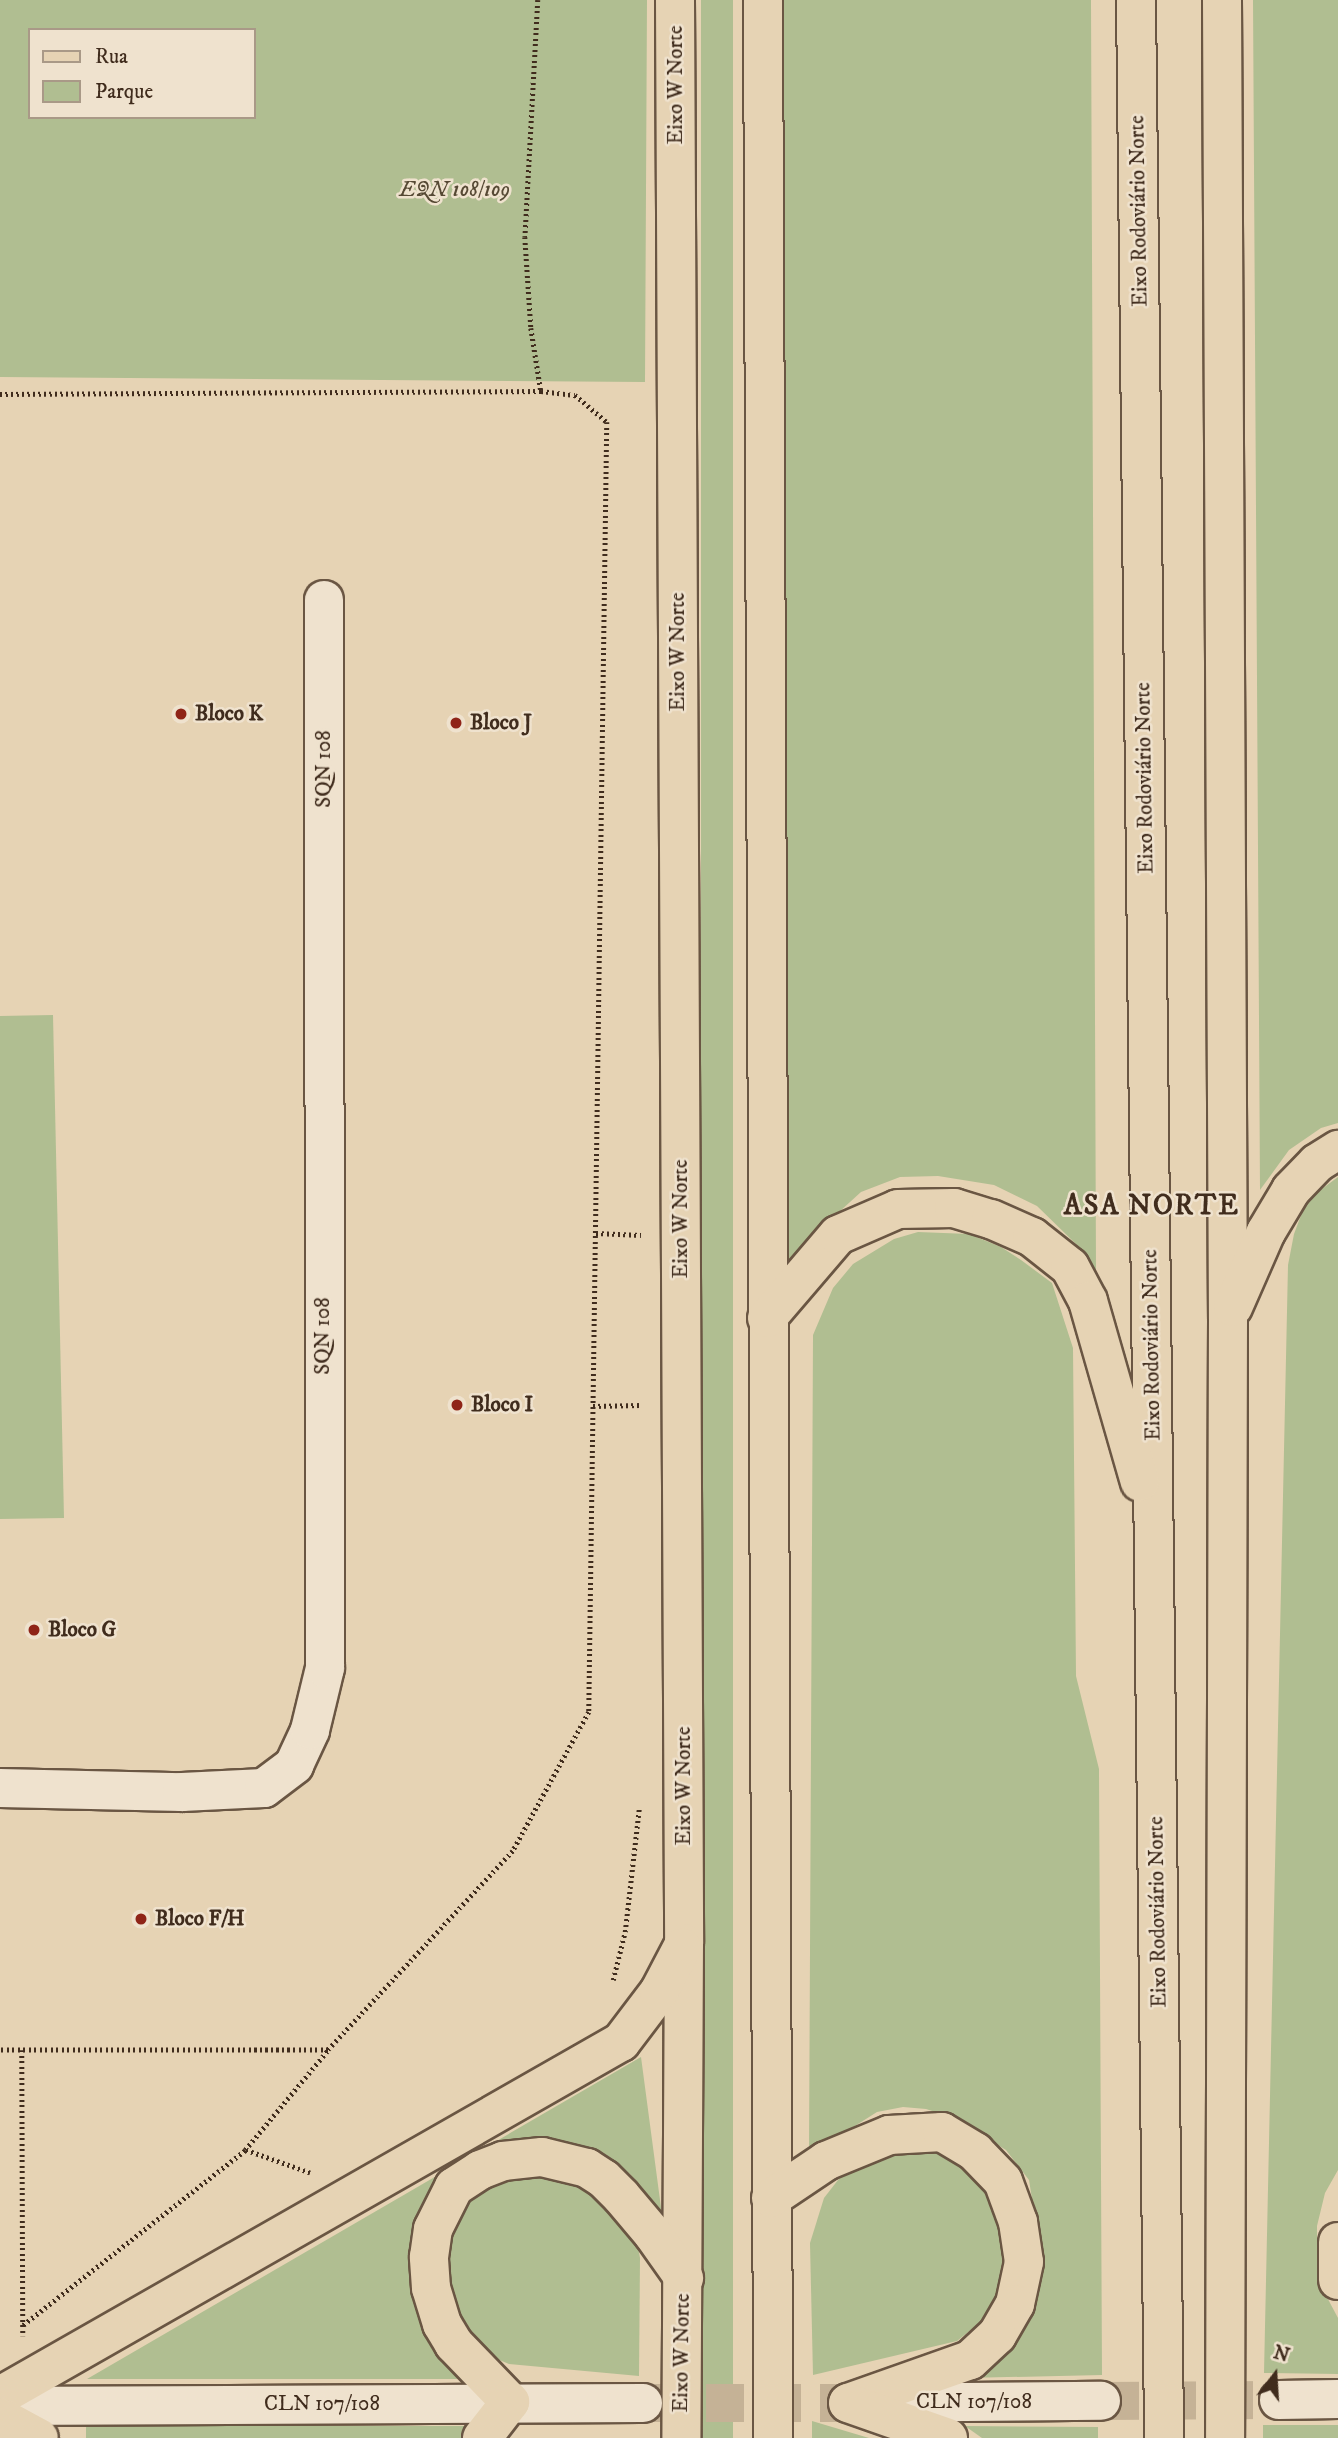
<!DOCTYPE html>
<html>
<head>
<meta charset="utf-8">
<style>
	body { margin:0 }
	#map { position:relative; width:1338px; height:2438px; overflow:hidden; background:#e6d3b4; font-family:"IM FELL DW Pica",serif }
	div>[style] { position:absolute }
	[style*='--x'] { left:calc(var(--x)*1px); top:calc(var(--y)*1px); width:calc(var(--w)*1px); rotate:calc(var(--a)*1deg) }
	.green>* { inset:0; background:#b0be91; transform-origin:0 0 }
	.minor-tunnel>* { height:38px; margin-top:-19px; transform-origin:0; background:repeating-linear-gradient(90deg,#c5b296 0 38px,transparent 0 57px) }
	.path>* { height:4.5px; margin-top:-2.25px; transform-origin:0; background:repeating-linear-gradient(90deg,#402c1d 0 2px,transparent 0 5.5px) }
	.roads { filter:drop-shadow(2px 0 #6a5643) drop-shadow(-2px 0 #6a5643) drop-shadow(0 2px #6a5643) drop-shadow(0 -2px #6a5643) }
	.minor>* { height:38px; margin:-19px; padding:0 19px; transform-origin:19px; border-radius:19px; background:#efe2ce }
	.major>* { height:38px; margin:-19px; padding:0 19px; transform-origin:19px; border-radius:19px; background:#e6d3b4 }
	.highway>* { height:38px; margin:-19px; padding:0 19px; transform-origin:19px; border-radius:19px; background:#e6d3b4 }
	.dots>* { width:19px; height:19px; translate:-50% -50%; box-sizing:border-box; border:4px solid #efe2ce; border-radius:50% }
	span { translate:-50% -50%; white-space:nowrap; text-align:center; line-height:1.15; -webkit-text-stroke:5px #efe2ce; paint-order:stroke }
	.street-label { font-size:21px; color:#402c1d }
	.park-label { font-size:21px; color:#564934; font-style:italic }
	.poi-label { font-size:21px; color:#402c1d; font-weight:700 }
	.left { translate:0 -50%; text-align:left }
	.district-label { font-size:28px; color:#402c1d; font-weight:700; letter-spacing:2px }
	.legend { position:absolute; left:28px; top:28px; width:228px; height:91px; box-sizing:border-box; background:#efe2ce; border:2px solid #a99987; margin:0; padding:9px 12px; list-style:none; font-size:21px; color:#402c1d }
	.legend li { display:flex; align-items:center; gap:14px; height:35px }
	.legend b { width:35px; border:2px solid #a99987 }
	.north { position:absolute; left:1240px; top:2340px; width:70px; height:70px; -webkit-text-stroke:5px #efe2ce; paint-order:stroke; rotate:17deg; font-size:19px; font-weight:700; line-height:28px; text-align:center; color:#402c1d }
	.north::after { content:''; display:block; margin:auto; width:24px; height:32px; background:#402c1d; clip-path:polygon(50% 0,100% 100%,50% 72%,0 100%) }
</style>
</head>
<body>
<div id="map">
	<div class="green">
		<div style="clip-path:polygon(evenodd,0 0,647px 0,645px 382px,0 377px,0 0,30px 30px,254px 30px,254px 117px,30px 117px,30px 30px)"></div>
		<div style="left:701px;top:0;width:32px;height:2438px"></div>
		<div style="clip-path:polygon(779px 0,1091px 0,1096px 1270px,1077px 1245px,1037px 1206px,994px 1185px,938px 1176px,900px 1177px,861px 1192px,828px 1222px,789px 1268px)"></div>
		<div style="clip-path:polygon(1253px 0,1338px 0,1338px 1123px,1321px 1128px,1289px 1150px,1260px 1190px)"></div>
		<div style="clip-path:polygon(53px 1015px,64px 1518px,0 1519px,0 1016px)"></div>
		<div style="clip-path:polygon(1338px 1177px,1338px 2170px,1325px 2193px,1317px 2226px,1317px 2248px,1321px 2286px,1338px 2318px,1338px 2374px,1264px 2373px,1288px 1265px,1294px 1234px,1303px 1210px,1315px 1194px)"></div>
		<div style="clip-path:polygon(918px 1232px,969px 1234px,1001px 1247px,1021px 1260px,1052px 1283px,1073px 1348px,1076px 1676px,1099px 1769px,1102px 2375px,965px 2378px,1035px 2218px,1029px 2180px,1006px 2150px,954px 2118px,926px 2109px,903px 2107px,877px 2112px,809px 2155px,813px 1335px,833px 1288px,853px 1264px,894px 1239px)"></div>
		<div style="clip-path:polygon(641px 2057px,662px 2215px,630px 2174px,601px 2155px,571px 2146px,423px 2209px,469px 2379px,87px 2379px)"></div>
		<div style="clip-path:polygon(924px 2148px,946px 2153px,983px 2177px,1011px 2232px,997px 2297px,983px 2320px,957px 2341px,813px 2375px,810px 2243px,824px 2198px,838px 2180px,854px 2167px,882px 2151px)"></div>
		<div style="clip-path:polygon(548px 2171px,587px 2186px,636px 2237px,640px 2258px,639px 2376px,509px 2364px,490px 2356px,471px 2337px,453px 2308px,445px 2264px,456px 2216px,467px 2197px,485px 2181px)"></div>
		<div style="clip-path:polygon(812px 2421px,869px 2438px,812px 2438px)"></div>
		<div style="left:1338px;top:2425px;width:13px;height:75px;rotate:90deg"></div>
		<div style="left:86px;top:2426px;width:383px;height:24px"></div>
		<div style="clip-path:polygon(965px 2426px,1098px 2427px,1098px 2438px,982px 2438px)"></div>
	</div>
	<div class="minor-tunnel">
		<div style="--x:1101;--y:2401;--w:178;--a:-0.3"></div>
		<div style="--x:649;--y:2403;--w:199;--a:0"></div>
	</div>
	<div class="path">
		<div style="--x:538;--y:0;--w:237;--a:93.1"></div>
		<div style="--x:525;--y:237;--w:91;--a:86.2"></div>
		<div style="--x:531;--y:328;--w:64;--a:81"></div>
		<div style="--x:0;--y:394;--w:541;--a:-0.32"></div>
		<div style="--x:541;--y:391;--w:34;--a:7"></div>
		<div style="--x:575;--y:395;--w:42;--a:40.2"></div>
		<div style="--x:607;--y:422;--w:1290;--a:90.8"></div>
		<div style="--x:589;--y:1712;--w:158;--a:118.7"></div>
		<div style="--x:513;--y:1851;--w:272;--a:132.9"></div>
		<div style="--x:328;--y:2050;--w:328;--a:180"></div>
		<div style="--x:596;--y:1233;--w:45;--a:2.5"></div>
		<div style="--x:593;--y:1406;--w:48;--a:-1.2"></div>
		<div style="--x:613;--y:1980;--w:49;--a:-76"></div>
		<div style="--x:625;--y:1932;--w:124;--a:-83.5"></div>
		<div style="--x:22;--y:2050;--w:286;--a:89.8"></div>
		<div style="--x:310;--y:2173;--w:69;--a:-160.5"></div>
		<div style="--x:245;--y:2150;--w:130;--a:-50.3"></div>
		<div style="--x:23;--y:2325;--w:283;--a:-38.2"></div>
	</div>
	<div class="roads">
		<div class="minor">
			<div style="--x:0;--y:1788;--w:182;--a:1.3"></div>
			<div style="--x:182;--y:1792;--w:82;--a:-2.8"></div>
			<div style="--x:264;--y:1788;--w:38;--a:-37"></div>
			<div style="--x:294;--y:1765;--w:38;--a:-65"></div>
			<div style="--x:310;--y:1730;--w:64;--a:-76.4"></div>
			<div style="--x:325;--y:1668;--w:1068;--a:-90.05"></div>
			<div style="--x:1279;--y:2400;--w:59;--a:-1"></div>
			<div style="--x:857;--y:2403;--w:244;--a:-0.5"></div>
			<div style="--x:0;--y:2406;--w:643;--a:-0.27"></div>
		</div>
		<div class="major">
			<div style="--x:675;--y:0;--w:1943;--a:89.73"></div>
			<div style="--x:684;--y:1943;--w:495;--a:90.3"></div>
			<div style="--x:763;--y:0;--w:2438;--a:89.76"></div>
			<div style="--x:771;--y:2198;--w:66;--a:-33.9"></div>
			<div style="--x:826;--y:2161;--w:68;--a:-22.4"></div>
			<div style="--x:889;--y:2135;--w:53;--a:-3.2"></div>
			<div style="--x:942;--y:2132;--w:39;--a:31"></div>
			<div style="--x:975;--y:2152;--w:40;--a:46"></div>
			<div style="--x:1003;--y:2181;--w:44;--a:69.9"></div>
			<div style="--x:1018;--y:2222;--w:40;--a:81.5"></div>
			<div style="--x:1024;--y:2262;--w:43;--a:102.1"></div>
			<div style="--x:1015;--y:2304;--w:36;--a:120"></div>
			<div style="--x:997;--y:2335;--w:37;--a:137"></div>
			<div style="--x:970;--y:2360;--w:129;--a:160.6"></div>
			<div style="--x:1338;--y:2242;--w:38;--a:90"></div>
			<div style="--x:0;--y:2396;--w:715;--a:-29.69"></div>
			<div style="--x:621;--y:2042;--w:63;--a:-52.8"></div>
			<div style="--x:659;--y:1992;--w:50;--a:-62.4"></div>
			<div style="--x:848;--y:2403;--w:106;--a:19.3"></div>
			<div style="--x:0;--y:2417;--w:44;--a:28.3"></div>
			<div style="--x:482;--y:2438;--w:46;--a:-52.1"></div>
			<div style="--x:510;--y:2402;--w:81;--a:-134"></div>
			<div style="--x:454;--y:2344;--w:23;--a:-121"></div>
			<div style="--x:442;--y:2324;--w:38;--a:-107"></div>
			<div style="--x:431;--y:2288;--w:31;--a:-94"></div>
			<div style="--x:429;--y:2257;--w:28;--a:-82"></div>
			<div style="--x:433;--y:2229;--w:47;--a:-63.4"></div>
			<div style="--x:454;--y:2187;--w:31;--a:-33"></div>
			<div style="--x:480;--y:2170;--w:25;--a:-21"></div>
			<div style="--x:503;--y:2161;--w:39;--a:-6"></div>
			<div style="--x:542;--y:2157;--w:46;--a:13.7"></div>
			<div style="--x:587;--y:2168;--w:20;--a:33"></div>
			<div style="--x:604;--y:2179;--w:24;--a:45"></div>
			<div style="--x:621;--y:2196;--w:50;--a:49.9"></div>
			<div style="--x:653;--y:2234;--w:54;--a:54.8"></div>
		</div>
		<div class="highway">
			<div style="--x:1136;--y:0;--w:2438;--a:89.34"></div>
			<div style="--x:1222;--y:0;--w:1319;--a:89.74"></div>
			<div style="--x:1228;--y:1319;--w:1119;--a:90.15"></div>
			<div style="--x:1233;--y:1307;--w:82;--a:-66.3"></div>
			<div style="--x:1266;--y:1232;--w:49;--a:-59.2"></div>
			<div style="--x:1291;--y:1190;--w:37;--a:-46"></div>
			<div style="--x:1317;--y:1163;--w:25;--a:-32"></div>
			<div style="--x:767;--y:1318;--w:109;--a:-49.5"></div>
			<div style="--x:838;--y:1235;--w:65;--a:-23.4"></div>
			<div style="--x:898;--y:1209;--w:56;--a:-1"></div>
			<div style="--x:954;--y:1208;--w:39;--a:17"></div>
			<div style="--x:991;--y:1219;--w:45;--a:23.7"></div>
			<div style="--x:1032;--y:1237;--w:48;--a:38.3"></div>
			<div style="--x:1070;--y:1267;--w:38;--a:62"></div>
			<div style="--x:1088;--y:1301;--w:188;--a:74"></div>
		</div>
	</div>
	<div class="dots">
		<div style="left:181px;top:714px;background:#8f2418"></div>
		<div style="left:456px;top:723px;background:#8f2418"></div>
		<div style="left:457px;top:1405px;background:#8f2418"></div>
		<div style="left:34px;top:1630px;background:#8f2418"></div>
		<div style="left:141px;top:1919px;background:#8f2418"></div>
	</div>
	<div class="street-label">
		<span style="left:676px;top:85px;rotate:-90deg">Eixo W Norte</span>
		<span style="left:1139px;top:211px;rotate:-91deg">Eixo Rodoviário Norte</span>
		<span style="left:678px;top:652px;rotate:-90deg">Eixo W Norte</span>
		<span style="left:324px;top:769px;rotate:-90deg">SQN 108</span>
		<span style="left:1145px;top:778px;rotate:-91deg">Eixo Rodoviário Norte</span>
		<span style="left:681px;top:1219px;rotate:-90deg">Eixo W Norte</span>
		<span style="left:323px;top:1336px;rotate:-90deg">SQN 108</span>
		<span style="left:1152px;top:1345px;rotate:-91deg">Eixo Rodoviário Norte</span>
		<span style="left:684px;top:1786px;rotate:-90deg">Eixo W Norte</span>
		<span style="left:1158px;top:1912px;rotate:-91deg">Eixo Rodoviário Norte</span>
		<span style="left:682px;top:2353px;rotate:-89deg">Eixo W Norte</span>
		<span style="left:974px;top:2402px">CLN 107/108</span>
		<span style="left:322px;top:2404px">CLN 107/108</span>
	</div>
	<div class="park-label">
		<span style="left:455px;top:190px">EQN 108/109</span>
	</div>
	<div class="poi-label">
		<span class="left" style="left:195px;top:714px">Bloco K</span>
		<span class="left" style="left:470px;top:723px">Bloco J</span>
		<span class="left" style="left:471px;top:1405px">Bloco I</span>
		<span class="left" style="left:48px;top:1630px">Bloco G</span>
		<span class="left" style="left:155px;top:1919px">Bloco F/H</span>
	</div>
	<div class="district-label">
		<span style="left:1152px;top:1206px">ASA NORTE</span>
	</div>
	<ul class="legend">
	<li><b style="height:9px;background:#e6d3b4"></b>Rua</li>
	<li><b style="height:19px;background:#b0be91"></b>Parque</li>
	</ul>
	<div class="north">N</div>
</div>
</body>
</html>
